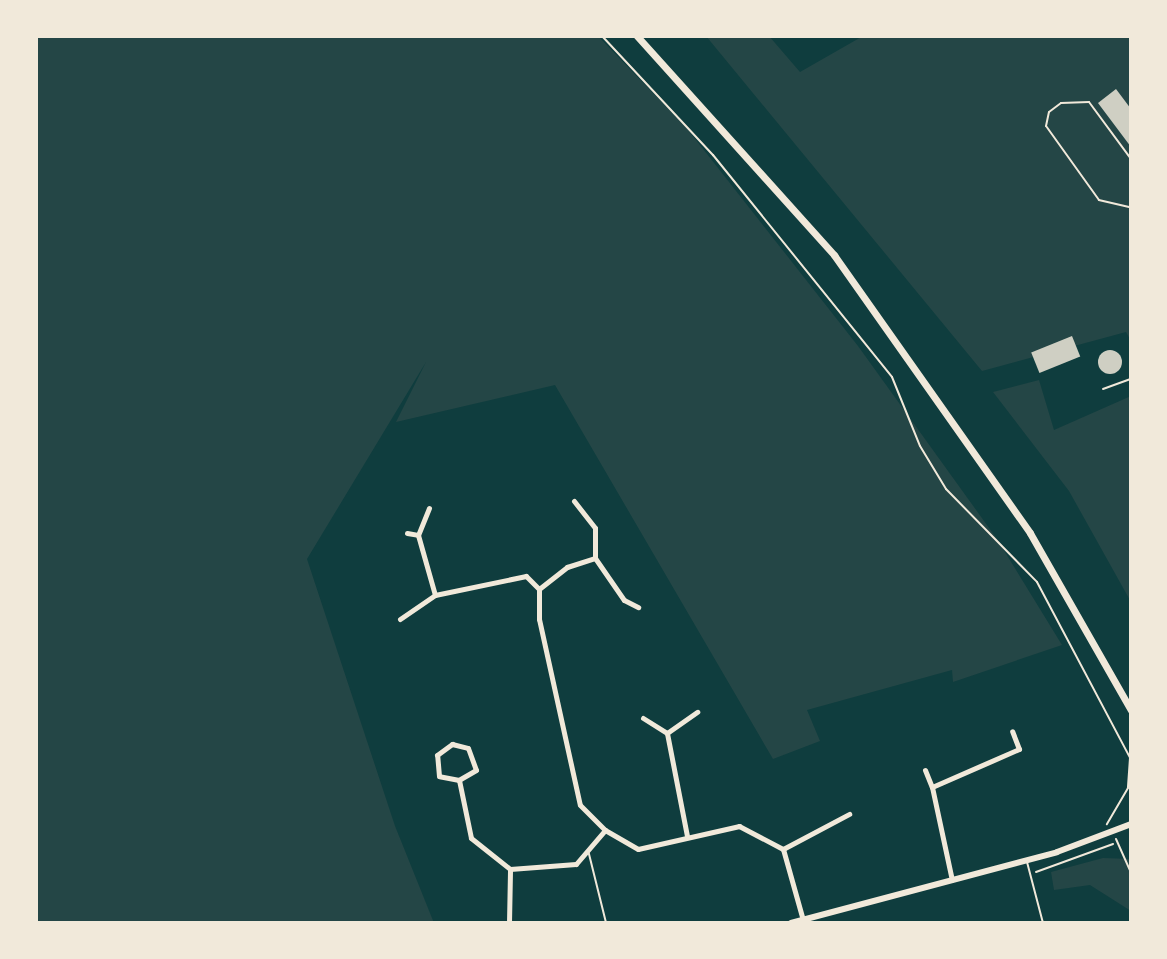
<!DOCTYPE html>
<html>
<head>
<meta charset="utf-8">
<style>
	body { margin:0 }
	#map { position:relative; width:1167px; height:959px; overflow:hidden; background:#0f3d3e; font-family:Manrope,sans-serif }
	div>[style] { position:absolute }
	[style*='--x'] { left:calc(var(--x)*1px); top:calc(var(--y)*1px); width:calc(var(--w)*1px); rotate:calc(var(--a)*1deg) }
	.green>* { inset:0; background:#244646 }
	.building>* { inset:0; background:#cfcfc3; transform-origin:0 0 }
	.round { border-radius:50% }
	.path>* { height:2px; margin:-1px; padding:0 1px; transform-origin:1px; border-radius:1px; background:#f1e9da }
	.service>* { height:2px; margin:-1px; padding:0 1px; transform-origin:1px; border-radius:1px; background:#f1e9da }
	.minor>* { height:5px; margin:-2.5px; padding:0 2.5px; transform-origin:2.5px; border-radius:2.5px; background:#f1e9da }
	.tertiary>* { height:6px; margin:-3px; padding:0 3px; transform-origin:3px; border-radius:3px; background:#f1e9da }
	.primary>* { height:7px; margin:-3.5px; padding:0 3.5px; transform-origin:3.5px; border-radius:3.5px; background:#f1e9da }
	span { translate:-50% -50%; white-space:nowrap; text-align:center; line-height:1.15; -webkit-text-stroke:7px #f1e9da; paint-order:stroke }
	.frame { position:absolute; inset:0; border:38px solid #f1e9da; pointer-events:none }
</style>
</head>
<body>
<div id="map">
	<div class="green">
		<div style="clip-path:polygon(36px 36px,598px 36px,685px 126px,858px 346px,997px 539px,1062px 645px,953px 682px,952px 670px,807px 710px,820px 741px,773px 759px,555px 385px,396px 422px,426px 362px,307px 559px,395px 826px,434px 923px,36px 923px)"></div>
		<div style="clip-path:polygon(706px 36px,769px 36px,800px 72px,863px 36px,1131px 36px,1131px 341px,1126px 332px,982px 371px)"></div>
		<div style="clip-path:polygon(1039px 380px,1054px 430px,1131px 396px,1131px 602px,1069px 491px,993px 392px)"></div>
		<div style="clip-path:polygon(1103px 858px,1131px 859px,1131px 911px,1090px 885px,1054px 890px,1051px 872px)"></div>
	</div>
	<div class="building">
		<div style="clip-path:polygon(1116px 89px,1131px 109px,1131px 147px,1098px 103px)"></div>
		<div style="left:1072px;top:336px;width:22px;height:44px;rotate:68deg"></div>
		<div class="round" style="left:1098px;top:350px;width:24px;height:24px"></div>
	</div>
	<div class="path">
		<div style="--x:602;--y:36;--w:163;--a:47"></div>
		<div style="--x:713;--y:155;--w:285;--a:51.1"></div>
		<div style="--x:892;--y:377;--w:74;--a:67.9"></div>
		<div style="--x:920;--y:446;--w:50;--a:58.8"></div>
		<div style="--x:946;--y:489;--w:130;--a:45.6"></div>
		<div style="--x:1037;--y:582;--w:199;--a:62.1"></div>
		<div style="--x:1130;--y:758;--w:30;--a:94"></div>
		<div style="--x:1128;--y:788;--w:42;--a:120.3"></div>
		<div style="--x:1116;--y:839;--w:36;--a:66"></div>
		<div style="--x:1036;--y:872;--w:82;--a:-20"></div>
	</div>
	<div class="service">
		<div style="--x:1129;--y:207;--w:31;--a:-167"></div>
		<div style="--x:1099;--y:200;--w:91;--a:-125.6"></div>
		<div style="--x:1046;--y:126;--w:14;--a:-78"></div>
		<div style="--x:1049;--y:112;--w:15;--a:-37"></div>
		<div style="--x:1061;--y:103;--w:28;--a:-2"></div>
		<div style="--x:1089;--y:102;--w:71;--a:53.6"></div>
		<div style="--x:1103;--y:389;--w:30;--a:-20"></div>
		<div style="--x:588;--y:850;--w:75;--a:76.1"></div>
		<div style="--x:1027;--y:862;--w:63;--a:75.3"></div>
	</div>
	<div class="minor">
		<div style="--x:574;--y:501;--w:34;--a:52"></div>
		<div style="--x:595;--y:528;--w:30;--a:90"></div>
		<div style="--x:429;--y:508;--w:29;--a:112"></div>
		<div style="--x:418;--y:535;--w:62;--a:74.2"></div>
		<div style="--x:407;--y:533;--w:11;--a:10"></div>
		<div style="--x:539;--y:589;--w:30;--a:90"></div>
		<div style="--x:539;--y:619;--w:190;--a:77.6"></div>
		<div style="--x:580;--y:805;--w:35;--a:45"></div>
		<div style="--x:605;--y:830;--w:38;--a:30"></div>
		<div style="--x:638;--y:849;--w:104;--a:-12.8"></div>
		<div style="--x:739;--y:826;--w:50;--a:27.6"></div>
		<div style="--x:783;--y:849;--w:74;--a:74.3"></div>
		<div style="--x:539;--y:589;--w:36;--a:-38"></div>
		<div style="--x:567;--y:567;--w:29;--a:-18"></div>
		<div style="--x:595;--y:558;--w:51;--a:55.4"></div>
		<div style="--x:624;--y:600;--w:16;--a:27"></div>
		<div style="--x:400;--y:619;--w:42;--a:-34.4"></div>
		<div style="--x:435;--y:595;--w:93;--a:-11.8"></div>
		<div style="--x:526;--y:576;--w:18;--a:45"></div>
		<div style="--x:643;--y:718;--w:28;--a:32"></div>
		<div style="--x:925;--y:770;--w:18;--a:68"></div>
		<div style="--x:932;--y:787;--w:95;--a:-23.6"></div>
		<div style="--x:1019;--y:749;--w:19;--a:-111"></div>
		<div style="--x:459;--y:780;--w:20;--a:-169"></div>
		<div style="--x:439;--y:776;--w:21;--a:-95"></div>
		<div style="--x:437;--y:755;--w:19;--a:-36"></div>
		<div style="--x:452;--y:744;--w:16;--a:14"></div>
		<div style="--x:468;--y:748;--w:23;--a:70"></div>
		<div style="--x:476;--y:770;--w:20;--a:150"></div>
		<div style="--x:459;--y:780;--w:59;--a:78.3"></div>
		<div style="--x:471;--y:838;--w:50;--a:38.5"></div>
		<div style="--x:510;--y:869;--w:66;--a:-4.3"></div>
		<div style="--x:576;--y:864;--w:45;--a:-49.5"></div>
		<div style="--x:932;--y:787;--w:95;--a:77.9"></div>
		<div style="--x:687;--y:836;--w:105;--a:-101"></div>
		<div style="--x:667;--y:733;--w:37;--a:-35"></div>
		<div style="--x:783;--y:849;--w:75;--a:-27.9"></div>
		<div style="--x:509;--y:923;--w:54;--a:-88.9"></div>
	</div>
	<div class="tertiary">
		<div style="--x:791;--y:923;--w:275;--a:-14.9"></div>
		<div style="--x:1057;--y:852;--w:79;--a:-20.7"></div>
	</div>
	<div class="primary">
		<div style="--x:637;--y:36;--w:295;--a:48"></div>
		<div style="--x:834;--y:255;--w:340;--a:54.8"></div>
		<div style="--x:1030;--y:533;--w:204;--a:60.3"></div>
	</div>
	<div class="frame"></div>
</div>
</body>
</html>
